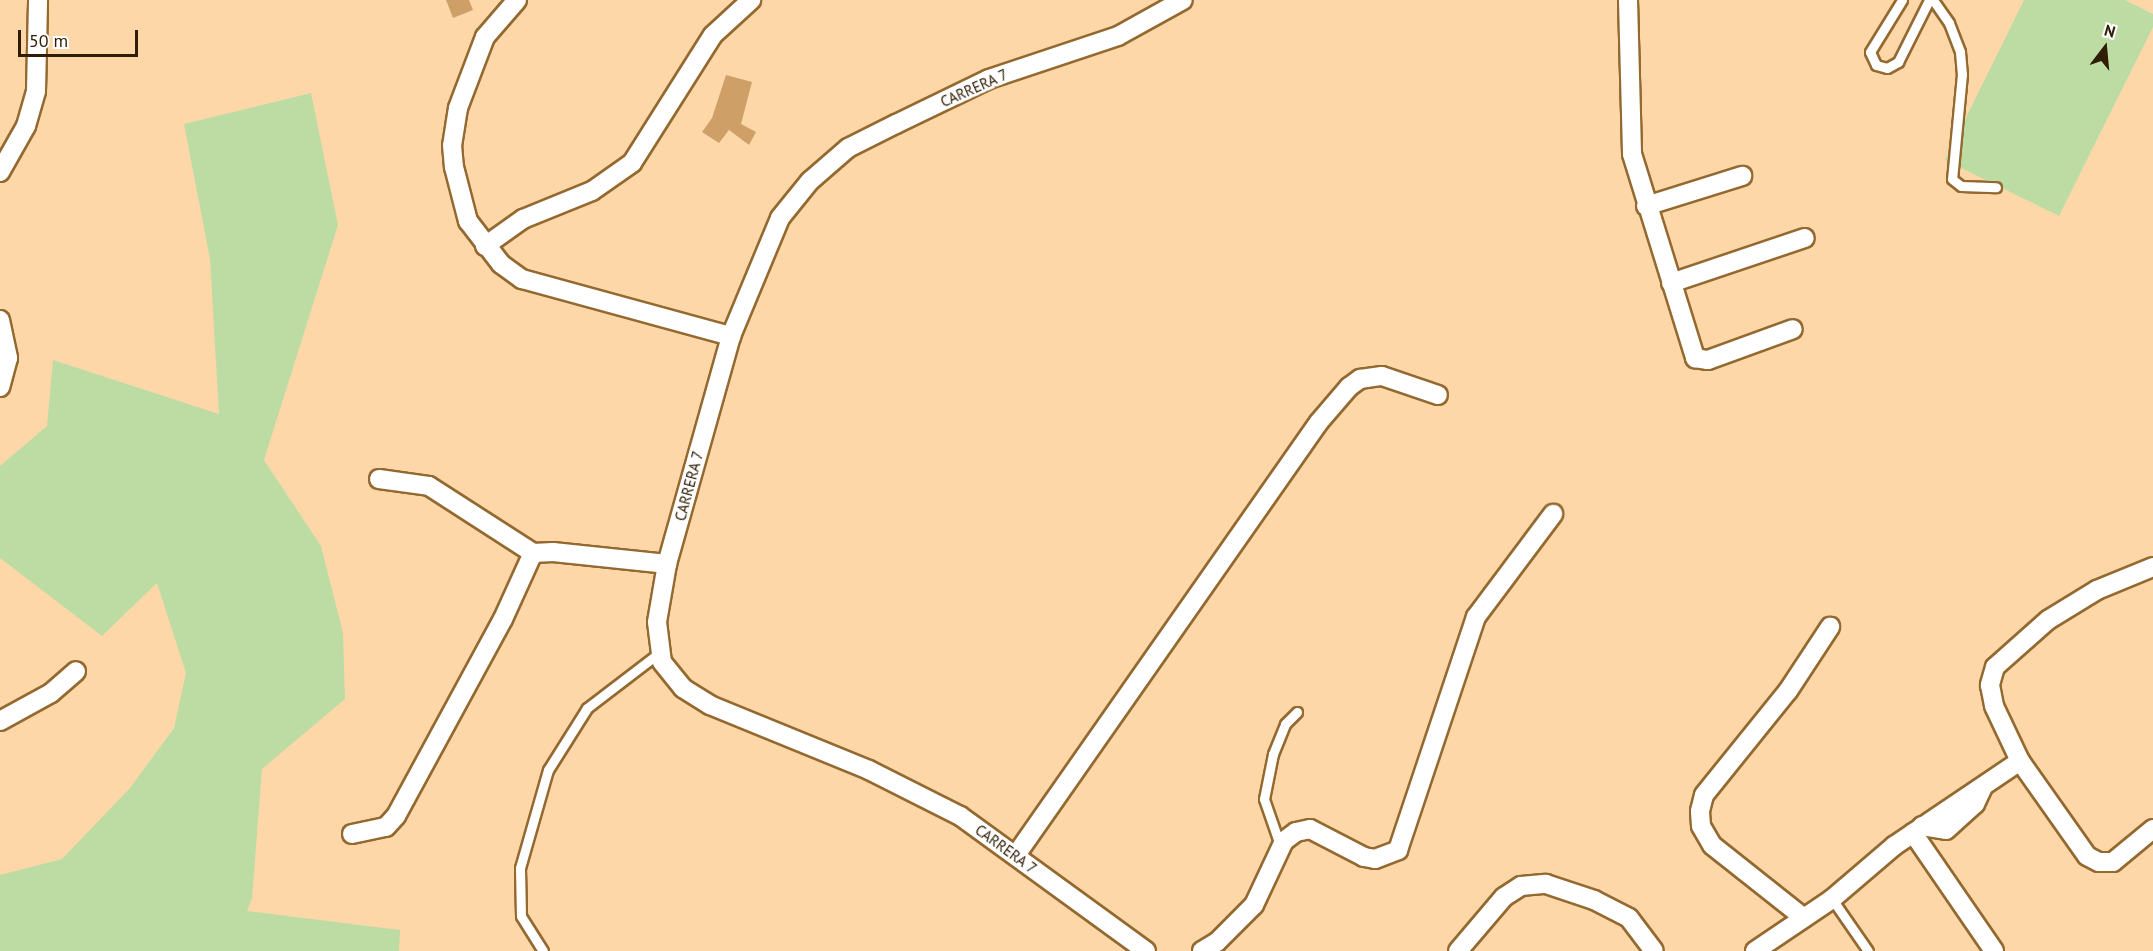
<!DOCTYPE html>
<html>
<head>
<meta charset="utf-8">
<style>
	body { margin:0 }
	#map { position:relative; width:2153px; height:951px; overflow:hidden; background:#fed7a9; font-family:"PT Sans",sans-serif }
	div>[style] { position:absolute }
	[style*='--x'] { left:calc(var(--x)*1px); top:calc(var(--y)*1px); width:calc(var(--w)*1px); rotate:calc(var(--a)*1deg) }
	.green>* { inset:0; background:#bddca3 }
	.building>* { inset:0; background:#cea067 }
	.roads { filter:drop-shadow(2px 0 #946930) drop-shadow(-2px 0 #946930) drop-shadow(0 2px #946930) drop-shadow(0 -2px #946930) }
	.lane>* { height:9px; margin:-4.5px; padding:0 4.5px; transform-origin:4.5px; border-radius:4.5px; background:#fff }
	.street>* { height:18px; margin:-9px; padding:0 9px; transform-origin:9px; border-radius:9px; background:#fff }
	span { translate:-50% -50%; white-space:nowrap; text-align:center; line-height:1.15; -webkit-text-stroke:5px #fff; paint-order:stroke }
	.street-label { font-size:15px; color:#2f1d05 }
	.north { position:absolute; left:2075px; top:18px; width:60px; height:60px; -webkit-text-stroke:4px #fff; paint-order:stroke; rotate:16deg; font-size:16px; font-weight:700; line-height:24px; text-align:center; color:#2f1d05 }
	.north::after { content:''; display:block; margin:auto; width:21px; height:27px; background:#2f1d05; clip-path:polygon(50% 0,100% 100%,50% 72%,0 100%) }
	.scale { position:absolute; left:18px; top:30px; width:120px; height:27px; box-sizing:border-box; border:3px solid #2f1d05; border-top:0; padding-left:8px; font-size:18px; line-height:21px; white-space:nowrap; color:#2f1d05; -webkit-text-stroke:4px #fff; paint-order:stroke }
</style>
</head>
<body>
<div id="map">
	<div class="green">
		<div style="clip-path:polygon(2024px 0,2125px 0,2153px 14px,2153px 27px,2059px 216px,1945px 160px)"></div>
		<div style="clip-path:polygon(311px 93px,338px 225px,264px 460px,321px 546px,343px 633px,345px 699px,262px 769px,252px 899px,247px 911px,400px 930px,399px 951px,0 951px,0 875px,62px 859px,130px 788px,174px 728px,186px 673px,157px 583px,102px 636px,0 558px,0 466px,47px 426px,53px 360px,219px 414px,210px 259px,184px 124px)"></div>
	</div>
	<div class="building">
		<div style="clip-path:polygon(446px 0,469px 0,473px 10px,453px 18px)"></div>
		<div style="clip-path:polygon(726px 75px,752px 82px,741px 124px,756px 132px,749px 145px,729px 130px,719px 143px,702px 132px,712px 118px)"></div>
	</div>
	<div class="roads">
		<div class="lane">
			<div style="--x:1902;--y:0;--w:61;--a:121.6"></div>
			<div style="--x:1870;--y:52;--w:14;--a:65"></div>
			<div style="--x:1876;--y:65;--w:11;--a:15"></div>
			<div style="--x:1887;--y:68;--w:13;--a:-29"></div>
			<div style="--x:1898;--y:62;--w:69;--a:-63.4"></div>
			<div style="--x:1933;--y:0;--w:28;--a:55"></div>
			<div style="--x:1949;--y:23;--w:31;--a:69"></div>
			<div style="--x:1960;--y:52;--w:22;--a:85"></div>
			<div style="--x:1962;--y:74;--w:105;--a:95.4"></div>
			<div style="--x:1952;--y:179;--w:11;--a:38"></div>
			<div style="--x:1961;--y:186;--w:35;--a:2"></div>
			<div style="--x:1281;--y:848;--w:52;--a:-109.1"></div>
			<div style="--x:1264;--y:799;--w:46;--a:-78.7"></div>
			<div style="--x:1273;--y:754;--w:32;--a:-68"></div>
			<div style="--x:1285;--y:724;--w:17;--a:-45"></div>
			<div style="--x:1832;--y:899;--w:63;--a:55.3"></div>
			<div style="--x:543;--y:951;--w:41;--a:-122.2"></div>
			<div style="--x:521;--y:916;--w:48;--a:-91.2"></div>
			<div style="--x:520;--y:868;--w:102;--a:-74.1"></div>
			<div style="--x:548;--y:770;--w:73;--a:-57.8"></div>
			<div style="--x:587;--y:708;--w:91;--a:-37.4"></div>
		</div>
		<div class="street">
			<div style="--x:517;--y:0;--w:49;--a:130.9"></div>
			<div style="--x:485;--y:37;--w:76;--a:110.8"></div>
			<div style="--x:458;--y:108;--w:37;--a:99"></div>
			<div style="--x:452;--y:145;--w:22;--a:85"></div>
			<div style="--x:454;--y:167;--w:56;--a:75.5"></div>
			<div style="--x:468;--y:221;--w:54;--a:52.5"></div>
			<div style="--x:501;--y:264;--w:26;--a:36"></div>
			<div style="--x:522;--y:279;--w:217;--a:15.3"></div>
			<div style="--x:1628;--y:0;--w:154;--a:88.5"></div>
			<div style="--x:1632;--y:154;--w:214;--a:72.8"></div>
			<div style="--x:1695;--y:358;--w:13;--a:9"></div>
			<div style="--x:1708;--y:360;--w:90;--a:-20"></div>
			<div style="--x:0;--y:172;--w:53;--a:-60.5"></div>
			<div style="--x:26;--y:126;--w:36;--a:-74"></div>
			<div style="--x:36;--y:91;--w:91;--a:-88.7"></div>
			<div style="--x:1646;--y:206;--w:101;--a:-17.4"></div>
			<div style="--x:485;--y:246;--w:47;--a:-35.4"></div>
			<div style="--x:523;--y:219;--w:74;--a:-22.1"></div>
			<div style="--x:592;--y:191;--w:49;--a:-35"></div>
			<div style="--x:632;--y:163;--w:151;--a:-57.7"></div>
			<div style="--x:713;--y:35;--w:52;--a:-42.6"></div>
			<div style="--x:1671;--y:283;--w:141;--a:-18.6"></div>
			<div style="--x:0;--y:320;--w:39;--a:78"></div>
			<div style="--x:8;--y:358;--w:30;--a:105"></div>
			<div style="--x:379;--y:479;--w:50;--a:8"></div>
			<div style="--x:429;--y:486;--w:124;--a:32.8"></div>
			<div style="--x:533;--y:553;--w:20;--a:-3"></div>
			<div style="--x:553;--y:552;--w:115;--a:6"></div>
			<div style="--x:2153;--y:567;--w:61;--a:157.7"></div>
			<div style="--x:2097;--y:590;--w:57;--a:148.5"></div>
			<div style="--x:2048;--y:620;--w:71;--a:138.4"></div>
			<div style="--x:1995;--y:667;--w:19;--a:106"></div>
			<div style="--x:1990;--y:685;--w:21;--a:79"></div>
			<div style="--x:1994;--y:706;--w:61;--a:64.7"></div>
			<div style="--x:2020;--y:761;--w:116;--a:54.8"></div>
			<div style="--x:2087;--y:856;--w:13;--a:27"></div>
			<div style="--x:2099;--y:862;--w:14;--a:0"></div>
			<div style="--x:2113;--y:862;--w:52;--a:-39.5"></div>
			<div style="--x:0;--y:721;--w:58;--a:-28.8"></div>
			<div style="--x:51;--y:693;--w:33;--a:-41"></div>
			<div style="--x:1922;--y:826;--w:24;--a:9"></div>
			<div style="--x:1946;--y:830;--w:39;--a:-42"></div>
			<div style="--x:1975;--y:804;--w:17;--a:-65"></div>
			<div style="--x:1913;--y:833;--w:143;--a:55.5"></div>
			<div style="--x:352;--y:834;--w:35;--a:-12"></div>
			<div style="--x:386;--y:827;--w:15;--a:-48"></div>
			<div style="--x:396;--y:816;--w:224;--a:-61.5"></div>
			<div style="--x:503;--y:619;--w:72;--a:-65.6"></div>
			<div style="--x:1016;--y:855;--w:528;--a:-55.02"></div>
			<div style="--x:1319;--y:422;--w:46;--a:-49.4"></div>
			<div style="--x:1349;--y:387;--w:14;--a:-36"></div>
			<div style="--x:1360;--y:379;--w:22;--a:-8"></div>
			<div style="--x:1382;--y:376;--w:59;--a:18.7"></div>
			<div style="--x:1804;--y:918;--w:117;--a:-141.6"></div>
			<div style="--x:1712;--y:845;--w:22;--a:-120"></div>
			<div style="--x:1701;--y:826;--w:15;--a:-94"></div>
			<div style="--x:1700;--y:811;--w:16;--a:-76"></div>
			<div style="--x:1704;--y:795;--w:134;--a:-51.1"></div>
			<div style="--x:1788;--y:691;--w:77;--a:-56.7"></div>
			<div style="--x:1146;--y:951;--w:230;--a:-144"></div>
			<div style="--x:960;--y:816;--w:102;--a:-153.2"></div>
			<div style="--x:869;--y:770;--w:172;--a:-157.8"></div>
			<div style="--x:710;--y:705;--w:32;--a:-148"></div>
			<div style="--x:683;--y:688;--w:33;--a:-129"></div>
			<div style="--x:662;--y:662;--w:40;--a:-97.1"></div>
			<div style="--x:657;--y:622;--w:59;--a:-80.2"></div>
			<div style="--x:667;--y:564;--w:237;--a:-74.3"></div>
			<div style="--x:731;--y:336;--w:128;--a:-67.4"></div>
			<div style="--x:780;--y:218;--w:48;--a:-51"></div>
			<div style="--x:810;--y:181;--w:50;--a:-41"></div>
			<div style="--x:848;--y:148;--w:54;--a:-26.6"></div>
			<div style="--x:896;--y:124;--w:103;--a:-25.8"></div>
			<div style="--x:989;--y:79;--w:136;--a:-18.4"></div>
			<div style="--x:1118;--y:36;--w:74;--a:-29"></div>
			<div style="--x:1202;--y:951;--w:17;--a:-31"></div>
			<div style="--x:1217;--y:942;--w:52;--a:-45"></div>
			<div style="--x:1254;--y:905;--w:71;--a:-64.9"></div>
			<div style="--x:1284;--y:841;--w:15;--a:-37"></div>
			<div style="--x:1296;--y:832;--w:14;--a:-12"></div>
			<div style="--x:1310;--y:829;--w:61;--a:27.4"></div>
			<div style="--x:1364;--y:857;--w:11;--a:10"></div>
			<div style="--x:1375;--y:859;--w:25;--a:-21"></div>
			<div style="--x:1398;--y:850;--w:246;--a:-71.5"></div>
			<div style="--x:1476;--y:617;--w:129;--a:-53.2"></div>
			<div style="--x:1458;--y:951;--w:71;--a:-49.6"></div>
			<div style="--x:1504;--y:897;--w:20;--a:-33"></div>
			<div style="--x:1521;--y:886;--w:25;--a:-5"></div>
			<div style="--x:1546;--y:884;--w:51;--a:18.4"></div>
			<div style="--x:1594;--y:900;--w:39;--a:27"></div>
			<div style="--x:1629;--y:918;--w:41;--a:52.9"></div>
			<div style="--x:1755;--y:951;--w:93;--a:-34"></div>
			<div style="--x:1832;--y:899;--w:82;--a:-40.5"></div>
			<div style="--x:1894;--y:846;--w:152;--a:-34"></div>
		</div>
	</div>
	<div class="street-label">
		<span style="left:974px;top:88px;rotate:-24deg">CARRERA 7</span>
		<span style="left:689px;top:486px;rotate:-75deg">CARRERA 7</span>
		<span style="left:1006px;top:849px;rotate:36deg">CARRERA 7</span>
	</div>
	<div class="north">N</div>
	<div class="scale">50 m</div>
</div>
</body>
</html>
